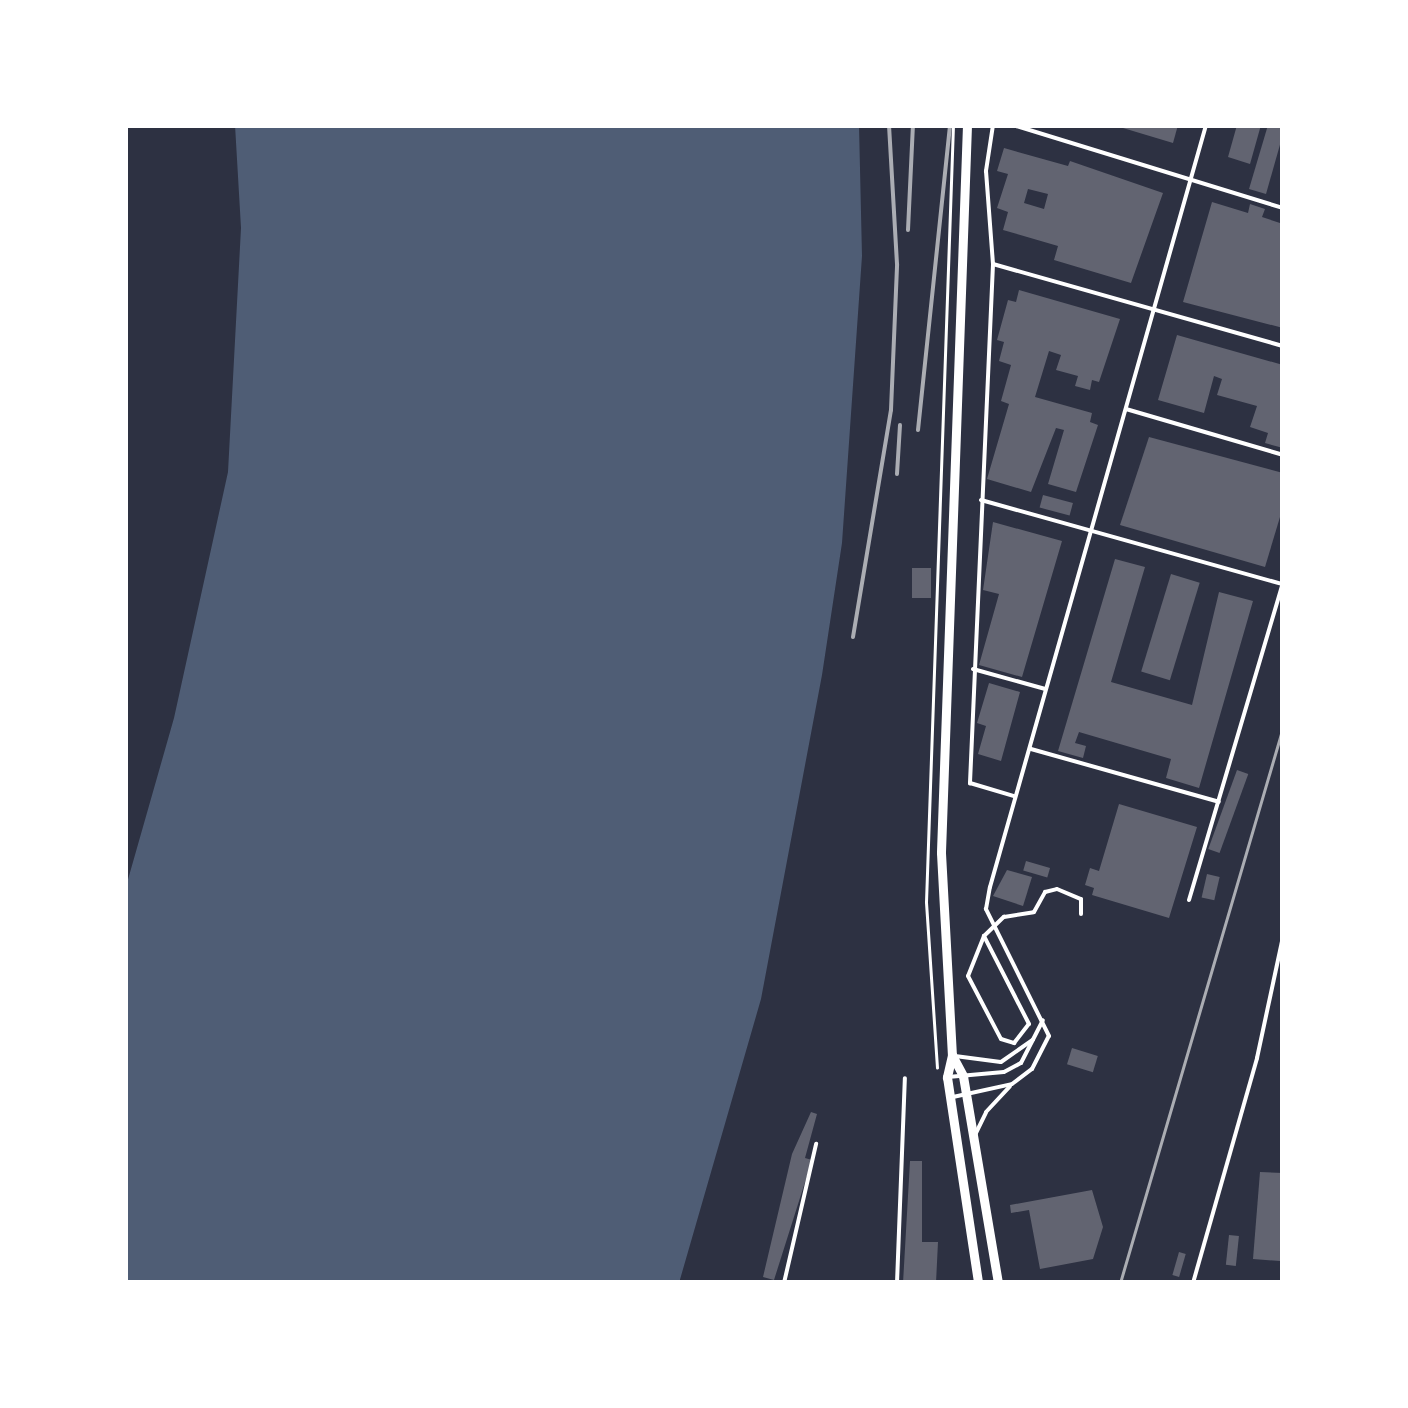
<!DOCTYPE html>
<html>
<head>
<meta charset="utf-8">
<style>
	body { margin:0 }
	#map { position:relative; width:1408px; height:1408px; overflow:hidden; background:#2d3142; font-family:"Noto Serif",serif }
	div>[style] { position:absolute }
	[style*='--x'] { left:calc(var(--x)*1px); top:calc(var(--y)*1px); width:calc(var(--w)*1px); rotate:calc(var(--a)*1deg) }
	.water>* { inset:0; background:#4f5d75 }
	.building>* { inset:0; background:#626471; transform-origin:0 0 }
	.path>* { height:2.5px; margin:-1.25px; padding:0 1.25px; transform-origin:1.25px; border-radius:1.25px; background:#fff }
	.service>* { height:4px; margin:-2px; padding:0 2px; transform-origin:2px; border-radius:2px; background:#fff }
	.secondary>* { height:9px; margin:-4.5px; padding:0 4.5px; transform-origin:4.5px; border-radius:4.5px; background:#fff }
	.tram>* { height:2.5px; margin:-1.25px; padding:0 1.25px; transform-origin:1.25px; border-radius:1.25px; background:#abadb3 }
	.rail>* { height:4px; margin:-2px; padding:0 2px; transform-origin:2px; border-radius:2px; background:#abadb3 }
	span { translate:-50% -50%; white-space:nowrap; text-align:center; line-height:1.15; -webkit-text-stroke:9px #fff; paint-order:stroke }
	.frame { position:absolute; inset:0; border:128px solid #fff; pointer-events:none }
</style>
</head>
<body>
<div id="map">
	<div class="water">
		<div style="clip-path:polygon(235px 125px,859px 125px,862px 256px,842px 543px,822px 675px,761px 999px,679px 1283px,125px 1283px,125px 890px,174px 718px,228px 472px,241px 228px)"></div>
	</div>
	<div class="building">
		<div style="clip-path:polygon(1113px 125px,1178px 125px,1173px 143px)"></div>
		<div style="clip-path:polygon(1237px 125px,1261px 125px,1250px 164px,1228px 157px)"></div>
		<div style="clip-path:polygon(1268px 125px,1283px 125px,1283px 134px,1266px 194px,1249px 189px)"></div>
		<div style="clip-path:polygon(evenodd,1004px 148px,1068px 166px,1070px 161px,1163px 193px,1131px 283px,1054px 260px,1058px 246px,1003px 230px,1008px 212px,997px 208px,1008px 174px,997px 171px,1004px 148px,1028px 189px,1048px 194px,1044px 209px,1024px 203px,1028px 189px)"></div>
		<div style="clip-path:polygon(1212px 202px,1248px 213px,1250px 204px,1265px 209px,1262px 217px,1283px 224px,1283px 328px,1183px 302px)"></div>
		<div style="clip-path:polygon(1019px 290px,1120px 319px,1099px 382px,1092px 380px,1090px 390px,1075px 386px,1078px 376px,1056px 370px,1061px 355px,1049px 351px,1035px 397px,1092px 413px,1090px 422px,1098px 425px,1076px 492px,1048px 484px,1064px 430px,1056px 428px,1031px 492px,987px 479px,1009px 404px,1001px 401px,1011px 365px,999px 361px,1004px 342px,997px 340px,1008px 300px,1016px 302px)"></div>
		<div style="clip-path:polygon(1177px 335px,1283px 365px,1283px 448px,1265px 443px,1268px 433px,1250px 427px,1257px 406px,1217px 395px,1222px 379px,1214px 376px,1204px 413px,1158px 400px)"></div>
		<div style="clip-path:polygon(1149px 437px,1283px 473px,1283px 507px,1265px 567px,1120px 525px)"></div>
		<div style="left:1043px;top:495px;width:31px;height:13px;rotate:15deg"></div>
		<div style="clip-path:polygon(993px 522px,1062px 541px,1022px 677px,979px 665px,999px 594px,983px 590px)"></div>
		<div style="clip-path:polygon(1115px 559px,1145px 567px,1111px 682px,1192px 705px,1219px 592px,1253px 601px,1199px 788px,1166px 778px,1171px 759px,1079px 732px,1075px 743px,1086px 746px,1083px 758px,1058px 751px)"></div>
		<div style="left:912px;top:568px;width:19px;height:30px"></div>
		<div style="left:1171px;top:574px;width:30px;height:102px;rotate:17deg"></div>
		<div style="clip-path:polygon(989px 683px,1020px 692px,1001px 761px,978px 754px,986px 726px,977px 723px)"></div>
		<div style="left:1237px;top:770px;width:12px;height:84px;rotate:20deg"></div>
		<div style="clip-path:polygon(1119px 804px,1197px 827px,1169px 918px,1092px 895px,1094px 888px,1085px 885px,1090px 868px,1099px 871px)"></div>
		<div style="left:1026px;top:861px;width:25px;height:10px;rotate:16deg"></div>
		<div style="clip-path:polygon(1007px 870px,1032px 877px,1023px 906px,993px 896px)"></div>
		<div style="left:1207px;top:874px;width:13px;height:24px;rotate:13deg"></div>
		<div style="left:1072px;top:1048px;width:27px;height:17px;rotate:17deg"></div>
		<div style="clip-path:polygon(811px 1112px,817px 1114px,805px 1158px,812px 1160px,774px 1280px,763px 1277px,792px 1154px)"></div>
		<div style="clip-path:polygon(910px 1161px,922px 1161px,922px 1242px,938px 1242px,936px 1283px,903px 1283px)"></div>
		<div style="clip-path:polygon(1260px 1172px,1283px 1173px,1280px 1261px,1253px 1259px)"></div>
		<div style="clip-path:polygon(1092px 1190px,1103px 1227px,1093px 1259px,1040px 1269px,1029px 1210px,1011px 1213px,1010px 1205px)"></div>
		<div style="left:1229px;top:1235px;width:10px;height:30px;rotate:6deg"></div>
		<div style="left:1179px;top:1252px;width:7px;height:24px;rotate:16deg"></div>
	</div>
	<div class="path">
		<div style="--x:937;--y:1068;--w:166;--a:-93.8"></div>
		<div style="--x:926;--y:902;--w:777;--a:-88.01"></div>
	</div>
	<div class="service">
		<div style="--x:993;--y:125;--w:47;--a:98.7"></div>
		<div style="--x:986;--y:171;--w:93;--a:85.7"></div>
		<div style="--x:993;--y:264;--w:520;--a:92.54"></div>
		<div style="--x:970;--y:783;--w:46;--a:16.5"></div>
		<div style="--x:1013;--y:125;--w:282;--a:17.1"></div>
		<div style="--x:993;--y:264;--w:301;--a:15.8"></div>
		<div style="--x:1126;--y:409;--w:164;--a:16.3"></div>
		<div style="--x:981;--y:500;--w:313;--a:15.6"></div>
		<div style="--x:973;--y:669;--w:75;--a:15.5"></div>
		<div style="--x:1031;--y:749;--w:195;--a:15.7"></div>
		<div style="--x:1189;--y:900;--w:332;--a:-73.5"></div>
		<div style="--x:984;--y:936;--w:43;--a:111.8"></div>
		<div style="--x:968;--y:976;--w:71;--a:62.4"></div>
		<div style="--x:1001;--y:1039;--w:14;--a:17"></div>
		<div style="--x:1014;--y:1043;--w:24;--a:-52"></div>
		<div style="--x:1029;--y:1024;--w:99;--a:-117.1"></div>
		<div style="--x:984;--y:936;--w:28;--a:-44"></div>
		<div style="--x:1004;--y:917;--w:30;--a:-9"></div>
		<div style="--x:1034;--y:912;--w:23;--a:-61"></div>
		<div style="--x:1045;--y:892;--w:12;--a:-14"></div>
		<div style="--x:1057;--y:889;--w:26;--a:23"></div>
		<div style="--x:1081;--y:899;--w:15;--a:90"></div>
		<div style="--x:955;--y:1056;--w:46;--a:7.4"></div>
		<div style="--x:1001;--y:1062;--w:39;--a:-35"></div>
		<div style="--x:948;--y:1077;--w:56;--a:-5.1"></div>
		<div style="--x:1004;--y:1072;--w:19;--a:-28"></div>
		<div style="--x:1021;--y:1063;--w:48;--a:-62.9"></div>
		<div style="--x:953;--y:1097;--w:60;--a:-12.4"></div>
		<div style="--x:1012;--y:1084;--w:25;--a:-37"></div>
		<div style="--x:1032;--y:1069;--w:37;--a:-63"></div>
		<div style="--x:1049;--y:1036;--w:142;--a:-116.4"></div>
		<div style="--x:986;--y:909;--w:22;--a:-80"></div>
		<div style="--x:990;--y:887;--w:792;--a:-74.17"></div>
		<div style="--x:975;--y:1135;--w:25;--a:-64"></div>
		<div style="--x:986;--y:1112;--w:35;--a:-47"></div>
		<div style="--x:784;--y:1283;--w:143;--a:-77"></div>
		<div style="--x:897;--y:1283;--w:205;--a:-87.8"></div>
		<div style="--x:1193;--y:1283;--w:234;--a:-74.1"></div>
		<div style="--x:1257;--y:1058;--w:124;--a:-77.9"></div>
	</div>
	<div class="secondary">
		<div style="--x:967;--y:125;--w:728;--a:92.05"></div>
		<div style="--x:941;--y:853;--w:202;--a:86.9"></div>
		<div style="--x:952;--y:1055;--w:23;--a:103"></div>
		<div style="--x:947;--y:1077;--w:208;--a:81.4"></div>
		<div style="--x:952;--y:1055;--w:24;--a:62"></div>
		<div style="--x:963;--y:1076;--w:210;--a:80.4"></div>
	</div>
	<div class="tram">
		<div style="--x:1120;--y:1283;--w:579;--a:-73.66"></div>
	</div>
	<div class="rail">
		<div style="--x:908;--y:230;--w:105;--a:-87.3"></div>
		<div style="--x:918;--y:430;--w:307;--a:-84"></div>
		<div style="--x:897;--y:474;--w:49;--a:-86.5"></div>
		<div style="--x:853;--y:637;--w:230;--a:-80.5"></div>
		<div style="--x:891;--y:410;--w:146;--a:-87.6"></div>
		<div style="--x:897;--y:264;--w:139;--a:-93.3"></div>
	</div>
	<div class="frame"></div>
</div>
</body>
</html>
